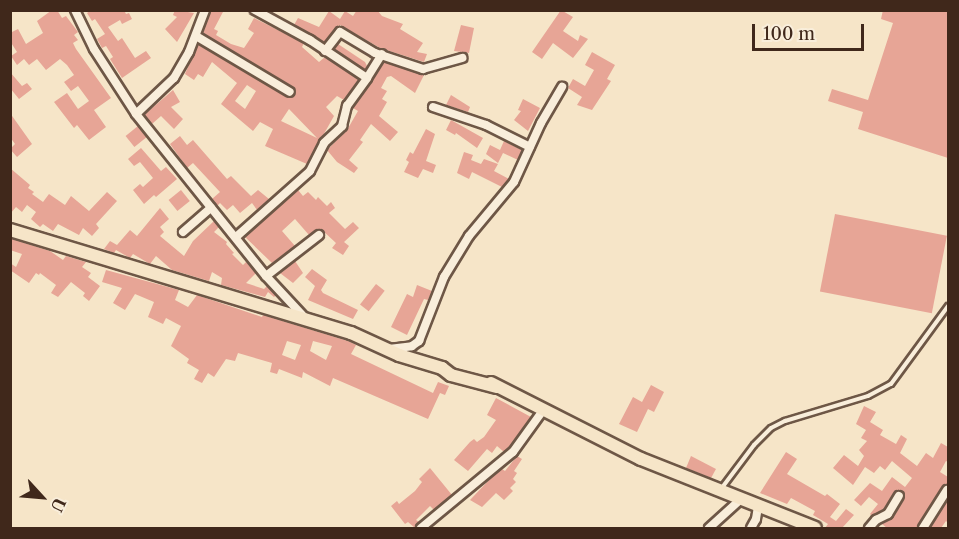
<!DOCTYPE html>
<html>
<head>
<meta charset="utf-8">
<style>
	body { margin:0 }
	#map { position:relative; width:959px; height:539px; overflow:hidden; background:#f6e5c8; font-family:"Libre Caslon Text",serif }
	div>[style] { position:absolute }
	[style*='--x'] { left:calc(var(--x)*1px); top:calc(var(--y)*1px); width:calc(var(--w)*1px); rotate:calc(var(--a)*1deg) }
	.building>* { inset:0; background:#e7a596; transform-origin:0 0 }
	.roads { filter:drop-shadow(2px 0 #6e5746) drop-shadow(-2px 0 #6e5746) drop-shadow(0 2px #6e5746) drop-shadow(0 -2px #6e5746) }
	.service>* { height:4px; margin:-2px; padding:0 2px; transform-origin:2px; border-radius:2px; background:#f9eedb }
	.minor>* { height:8px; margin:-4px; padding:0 4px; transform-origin:4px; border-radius:4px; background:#f9eedb }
	.primary>* { height:12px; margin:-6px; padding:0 6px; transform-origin:6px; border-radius:6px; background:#f6e5c8 }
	span { translate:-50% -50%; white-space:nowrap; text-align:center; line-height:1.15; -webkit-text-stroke:5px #f9eedb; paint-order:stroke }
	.frame { position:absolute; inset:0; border:12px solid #40281b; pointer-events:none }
	.north { position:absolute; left:12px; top:467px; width:60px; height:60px; -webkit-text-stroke:4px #f9eedb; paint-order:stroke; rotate:116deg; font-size:16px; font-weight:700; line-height:24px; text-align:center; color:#40281b }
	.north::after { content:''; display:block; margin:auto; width:21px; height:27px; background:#40281b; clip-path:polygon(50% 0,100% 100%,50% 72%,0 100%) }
	.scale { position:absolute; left:752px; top:24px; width:112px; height:27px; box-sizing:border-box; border:3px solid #40281b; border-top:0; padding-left:8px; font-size:18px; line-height:21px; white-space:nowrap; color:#40281b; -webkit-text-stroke:4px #f9eedb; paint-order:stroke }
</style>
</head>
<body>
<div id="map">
	<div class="building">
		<div style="clip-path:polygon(52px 10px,57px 10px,62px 18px,66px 16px,78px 32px,74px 35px,78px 40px,73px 43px,76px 49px,111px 98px,94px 110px,106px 127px,89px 140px,77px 125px,74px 128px,54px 102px,67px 93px,78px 109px,89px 101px,78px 86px,71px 91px,64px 82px,74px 75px,67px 65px,60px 59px,46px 70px,37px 59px,29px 65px,24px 59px,17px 65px,11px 56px,17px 52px,10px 41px,10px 33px,18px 29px,26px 44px,43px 33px,37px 21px)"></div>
		<div style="clip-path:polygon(91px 10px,124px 10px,126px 14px,129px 13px,132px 19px,122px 24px,120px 20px,108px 27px,118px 41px,122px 38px,135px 58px,146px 51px,151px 58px,122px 78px,110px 59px,113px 57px,106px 46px,102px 48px,97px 39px,105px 34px,95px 19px,92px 21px,87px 13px)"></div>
		<div style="clip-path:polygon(175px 10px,194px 13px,177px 42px,165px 29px,177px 17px,173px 15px)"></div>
		<div style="clip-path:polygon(evenodd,211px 10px,224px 10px,214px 29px,218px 31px,216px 35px,231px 44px,244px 48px,254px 33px,248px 29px,254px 18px,304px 43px,302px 47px,319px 62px,325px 57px,359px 80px,344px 100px,337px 96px,326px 107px,334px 116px,307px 164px,265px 146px,273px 129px,260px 122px,253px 131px,221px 104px,237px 83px,212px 62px,203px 77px,198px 74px,194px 80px,185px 74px,198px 44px,287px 97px,295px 95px,293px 87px,203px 33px,211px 10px,247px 85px,256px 91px,245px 109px,235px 101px,247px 85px,211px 10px,289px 109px,317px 138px,281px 121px,289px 109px)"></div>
		<div style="clip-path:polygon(357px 10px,377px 10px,382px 16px,403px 24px,400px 29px,423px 43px,417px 52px,427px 54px,424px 62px,380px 48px,340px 25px,324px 42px,294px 25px,298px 18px,319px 27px,329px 11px,340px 19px,345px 11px,353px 16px)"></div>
		<div style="clip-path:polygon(561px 10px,573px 17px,563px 31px,578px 41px,580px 35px,588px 39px,573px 58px,553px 43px,542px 59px,532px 52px)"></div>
		<div style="clip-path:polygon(883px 10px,948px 10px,948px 158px,858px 129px,863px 112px,828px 101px,832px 89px,868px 100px,893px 23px,881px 19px)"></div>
		<div style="clip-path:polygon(461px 25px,474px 28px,469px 53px,454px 51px)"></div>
		<div style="clip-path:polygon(338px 44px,365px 62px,367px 66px,365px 70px,334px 49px)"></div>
		<div style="clip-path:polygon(592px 52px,615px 65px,607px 79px,611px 81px,592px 110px,577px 105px,582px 97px,568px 88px,573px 79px,585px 86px,594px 70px,585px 65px)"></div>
		<div style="clip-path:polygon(384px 62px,424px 75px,415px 93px,391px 76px,387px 77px,381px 88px,387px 91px,382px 99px,387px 102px,379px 116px,398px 132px,390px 141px,371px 124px,360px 140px,363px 142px,349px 160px,358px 168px,354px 173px,337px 162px,327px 150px,347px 130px,358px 111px,353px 108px)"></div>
		<div style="clip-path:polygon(10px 72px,22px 86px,27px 83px,32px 89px,19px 99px,10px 88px)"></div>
		<div style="clip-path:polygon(173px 90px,180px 102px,171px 107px,183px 119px,174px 129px,161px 116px,152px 124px,144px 115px)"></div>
		<div style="clip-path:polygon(451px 95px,470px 107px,468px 112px,446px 105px)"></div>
		<div style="clip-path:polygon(523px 99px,540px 108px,528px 131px,514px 120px,521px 111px,518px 110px)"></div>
		<div style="clip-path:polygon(10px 113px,32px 144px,17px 157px,10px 149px,15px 144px,10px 137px)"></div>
		<div style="clip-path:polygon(451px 120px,483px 138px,477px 148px,456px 133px,455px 135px,446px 130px)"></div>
		<div style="left:138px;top:126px;width:14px;height:16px;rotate:51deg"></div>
		<div style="clip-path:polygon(426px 129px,435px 134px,426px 161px,436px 165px,433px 173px,423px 169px,418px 178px,404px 172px,409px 162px,406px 160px,410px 152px,413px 154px)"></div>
		<div style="clip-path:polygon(180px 136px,187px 145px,193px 140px,227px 179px,231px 176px,251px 196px,258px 190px,269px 199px,257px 210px,252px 203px,240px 213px,233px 205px,227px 210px,220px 203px,217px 206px,212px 199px,220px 192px,193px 163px,187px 168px,170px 144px)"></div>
		<div style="clip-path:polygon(504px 141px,522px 150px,518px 160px,503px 153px,498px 163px,486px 154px,490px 145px,500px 150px)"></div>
		<div style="clip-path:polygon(141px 148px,161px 171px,166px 167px,177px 179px,156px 197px,154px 195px,144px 204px,133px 190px,140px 184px,143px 187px,153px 178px,140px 162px,134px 166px,128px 159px)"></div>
		<div style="clip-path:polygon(464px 152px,473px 155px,471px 160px,481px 164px,484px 159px,498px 164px,494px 171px,509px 179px,502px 187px,472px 172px,469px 179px,457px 173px)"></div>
		<div style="clip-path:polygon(10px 168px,30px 185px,28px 188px,34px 192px,32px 194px,43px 202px,49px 194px,65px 205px,71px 196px,89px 211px,107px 192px,117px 201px,96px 224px,99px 228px,92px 236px,83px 228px,79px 235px,58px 224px,53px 231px,43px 224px,40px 227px,31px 219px,36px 212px,27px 205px,22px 212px,16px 207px,10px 214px)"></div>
		<div style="left:181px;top:190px;width:14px;height:16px;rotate:51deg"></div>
		<div style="clip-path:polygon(298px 190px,303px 196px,308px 192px,316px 200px,318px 197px,327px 206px,331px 202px,335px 208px,329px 213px,345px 229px,353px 222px,359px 228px,344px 242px,349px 246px,343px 255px,332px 248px,336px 243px,322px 230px,318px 229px,309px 235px,295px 219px,282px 231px,295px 246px,272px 263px,245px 237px)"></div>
		<div style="clip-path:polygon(160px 208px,169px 219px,160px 227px,164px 232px,160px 236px,184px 256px,193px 241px,214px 221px,219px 227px,214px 232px,227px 242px,226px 244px,234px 253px,232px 254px,243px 265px,246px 262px,256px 273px,246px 283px,264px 289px,267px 286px,276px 295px,274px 297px,268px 292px,265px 297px,221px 285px,222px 278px,212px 272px,209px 281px,172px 270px,156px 256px,150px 264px,133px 254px,130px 258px,116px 250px,114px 253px,104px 249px,110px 241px,117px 245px,130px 230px,137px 236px)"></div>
		<div style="left:835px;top:214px;width:114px;height:79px;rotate:11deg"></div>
		<div style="clip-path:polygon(12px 239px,50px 251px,63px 260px,66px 256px,86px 262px,82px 267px,91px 273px,88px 277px,100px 286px,89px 301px,83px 296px,85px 293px,71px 282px,58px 297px,51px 293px,56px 285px,40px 273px,39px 275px,36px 273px,29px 283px,10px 270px,10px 263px,16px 267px,22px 254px,10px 250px)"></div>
		<div style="clip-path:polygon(295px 261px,303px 273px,293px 283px,280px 273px)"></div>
		<div style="clip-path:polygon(312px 269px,327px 280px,321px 290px,323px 293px,358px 310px,353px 319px,308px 300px,315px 286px,305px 277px)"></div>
		<div style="clip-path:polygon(evenodd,106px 270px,179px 290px,175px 300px,188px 307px,197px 295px,262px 317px,263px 315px,348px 341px,356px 345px,351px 354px,433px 393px,438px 382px,449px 386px,445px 395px,440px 393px,428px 419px,333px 378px,330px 386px,303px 372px,302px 378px,279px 369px,277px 374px,270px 372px,272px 363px,238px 353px,235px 361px,226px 359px,214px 377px,208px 373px,202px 383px,194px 379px,199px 370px,187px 363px,189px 359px,171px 346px,181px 326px,166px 318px,163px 324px,148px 317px,154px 302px,135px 294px,125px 310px,113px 303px,122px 288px,102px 282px,106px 270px,287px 341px,301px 345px,295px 360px,282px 355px,287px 341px,106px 270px,313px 341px,332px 346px,326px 360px,310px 351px,313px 341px)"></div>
		<div style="left:376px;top:284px;width:11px;height:26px;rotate:38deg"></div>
		<div style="clip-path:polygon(417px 285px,432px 291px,428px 300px,424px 299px,407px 335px,391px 327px,407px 294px,413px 297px)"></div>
		<div style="clip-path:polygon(651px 385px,664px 392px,654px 412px,648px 409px,637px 432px,619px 424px,633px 397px,642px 402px)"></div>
		<div style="clip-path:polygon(496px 398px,531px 417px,509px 448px,504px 452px,497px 446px,492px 453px,487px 449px,468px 471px,454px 460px,470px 442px,474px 439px,477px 442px,484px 437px,496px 420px,487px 415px)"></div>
		<div style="clip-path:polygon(864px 406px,876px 412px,870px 422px,883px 430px,880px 435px,896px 444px,901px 435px,907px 439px,900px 453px,917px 466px,926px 453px,933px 458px,941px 443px,948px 447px,948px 462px,946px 461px,940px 472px,948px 477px,948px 484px,942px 487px,917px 528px,887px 528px,882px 524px,893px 518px,904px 499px,902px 491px,896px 491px,884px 509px,872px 516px,870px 514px,878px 504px,869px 497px,861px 506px,854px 500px,870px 483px,882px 491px,892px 477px,905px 487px,912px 478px,892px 461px,885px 470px,880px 466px,874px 473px,865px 467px,853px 485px,833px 468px,844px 455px,858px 466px,864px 456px,859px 450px,867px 441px,861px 438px,866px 430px,856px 424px)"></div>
		<div style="clip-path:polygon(786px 452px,797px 459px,787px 474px,825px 496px,827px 494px,840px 504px,830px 517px,836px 521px,846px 509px,854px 515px,842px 528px,825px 528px,828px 524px,813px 515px,815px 511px,791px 498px,787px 504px,760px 493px)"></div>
		<div style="clip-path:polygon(517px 456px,522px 459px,514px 471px,517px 473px,513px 479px,516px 482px,510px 488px,513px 491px,504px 500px,496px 493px,482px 507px,470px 500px,491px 478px,502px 469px,505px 471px)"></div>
		<div style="clip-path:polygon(691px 456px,716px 469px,711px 478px,686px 468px)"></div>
		<div style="clip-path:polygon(430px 468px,452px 495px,434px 510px,430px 506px,416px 520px,419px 522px,415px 528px,408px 522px,405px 524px,391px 506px,397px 501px,399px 504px,415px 491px,422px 482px,419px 479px)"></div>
		<div style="clip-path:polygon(948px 499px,948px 523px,946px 521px,941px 528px,930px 528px)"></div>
	</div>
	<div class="roads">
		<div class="service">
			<div style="--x:721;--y:489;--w:55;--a:-53.1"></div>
			<div style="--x:754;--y:445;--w:24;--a:-45"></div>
			<div style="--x:771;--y:428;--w:16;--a:-27"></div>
			<div style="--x:785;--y:421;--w:87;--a:-16.8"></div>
			<div style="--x:868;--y:396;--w:26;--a:-28"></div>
			<div style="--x:891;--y:384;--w:97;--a:-53.8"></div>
		</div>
		<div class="minor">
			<div style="--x:75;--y:10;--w:43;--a:64"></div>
			<div style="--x:94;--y:49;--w:77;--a:57.1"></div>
			<div style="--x:136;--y:114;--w:208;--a:51.3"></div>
			<div style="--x:266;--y:276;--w:57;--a:47.1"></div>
			<div style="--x:196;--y:36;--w:109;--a:30.8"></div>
			<div style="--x:325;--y:51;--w:24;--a:-52"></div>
			<div style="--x:340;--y:32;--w:41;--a:31"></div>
			<div style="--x:375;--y:53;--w:51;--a:18.4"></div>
			<div style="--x:423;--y:69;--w:41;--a:-15.8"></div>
			<div style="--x:367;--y:78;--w:28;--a:-58"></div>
			<div style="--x:433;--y:107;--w:56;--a:18.8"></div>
			<div style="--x:486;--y:125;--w:49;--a:26.6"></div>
			<div style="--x:136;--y:114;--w:52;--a:-43.5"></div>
			<div style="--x:174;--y:78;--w:30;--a:-60"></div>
			<div style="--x:189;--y:52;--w:45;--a:-69.1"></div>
			<div style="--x:183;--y:232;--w:37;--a:-41"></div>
			<div style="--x:236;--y:237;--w:99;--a:-41.7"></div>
			<div style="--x:310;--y:171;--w:31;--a:-63"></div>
			<div style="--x:324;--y:143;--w:25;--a:-43"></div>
			<div style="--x:342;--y:126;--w:21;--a:-76"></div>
			<div style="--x:347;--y:106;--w:34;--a:-54"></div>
			<div style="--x:367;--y:78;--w:69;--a:-146.3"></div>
			<div style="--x:310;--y:40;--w:63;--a:-151.4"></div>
			<div style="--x:266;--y:276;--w:67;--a:-37.7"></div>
			<div style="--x:389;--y:349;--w:23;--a:-7"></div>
			<div style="--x:412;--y:346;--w:9;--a:-36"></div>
			<div style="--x:419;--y:341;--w:69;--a:-68.7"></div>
			<div style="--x:444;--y:277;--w:48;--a:-58.6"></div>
			<div style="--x:469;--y:236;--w:70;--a:-50.2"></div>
			<div style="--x:514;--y:182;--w:65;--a:-65.4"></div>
			<div style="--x:541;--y:123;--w:42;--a:-59.7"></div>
			<div style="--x:421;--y:528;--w:119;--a:-39.6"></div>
			<div style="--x:513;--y:452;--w:53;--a:-54.2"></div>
			<div style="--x:709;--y:528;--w:42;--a:-42.1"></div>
			<div style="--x:751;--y:528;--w:10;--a:-61"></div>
			<div style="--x:756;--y:519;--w:13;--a:-81"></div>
			<div style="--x:869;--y:528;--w:11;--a:-49"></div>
			<div style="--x:876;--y:520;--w:13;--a:-27"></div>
			<div style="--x:888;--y:514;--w:21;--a:-59"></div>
			<div style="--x:923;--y:528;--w:45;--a:-57.7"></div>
		</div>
		<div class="primary">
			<div style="--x:10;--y:230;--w:356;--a:16.8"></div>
			<div style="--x:351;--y:333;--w:53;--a:24.6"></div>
			<div style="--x:399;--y:355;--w:45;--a:16.8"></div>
			<div style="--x:442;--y:368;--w:11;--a:38"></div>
			<div style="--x:451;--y:375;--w:48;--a:14.6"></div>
			<div style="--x:491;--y:383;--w:168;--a:26.9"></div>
			<div style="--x:641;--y:459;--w:187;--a:21.6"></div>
		</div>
	</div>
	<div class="frame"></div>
	<div class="north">U</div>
	<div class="scale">100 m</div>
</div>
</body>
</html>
